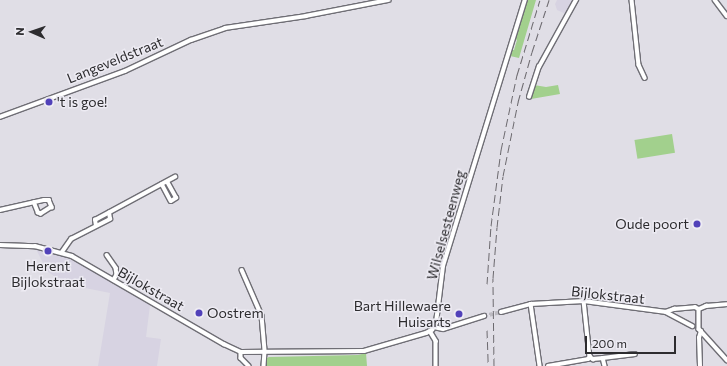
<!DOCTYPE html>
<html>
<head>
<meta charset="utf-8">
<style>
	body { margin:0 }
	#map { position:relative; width:727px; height:366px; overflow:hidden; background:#e0dee6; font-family:Commissioner,sans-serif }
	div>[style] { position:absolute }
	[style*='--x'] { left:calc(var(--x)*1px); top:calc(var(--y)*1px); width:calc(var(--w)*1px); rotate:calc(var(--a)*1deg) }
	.built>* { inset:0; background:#d7d3e2 }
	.green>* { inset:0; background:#a2d08d; transform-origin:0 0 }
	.minor-tunnel>* { height:3.5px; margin-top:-1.75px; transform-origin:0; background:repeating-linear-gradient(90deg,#bcbac1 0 3.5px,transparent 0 5.5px) }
	.roads { filter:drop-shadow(1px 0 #6f6e75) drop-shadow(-1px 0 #6f6e75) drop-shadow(0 1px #6f6e75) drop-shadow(0 -1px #6f6e75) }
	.minor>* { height:3.5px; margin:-1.75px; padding:0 1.75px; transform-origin:1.75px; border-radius:1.75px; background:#fff }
	.rail>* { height:1px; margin-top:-0.5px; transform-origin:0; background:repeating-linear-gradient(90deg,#6b696e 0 8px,transparent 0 12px) }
	.dots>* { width:11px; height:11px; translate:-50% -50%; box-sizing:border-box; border:2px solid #edebf3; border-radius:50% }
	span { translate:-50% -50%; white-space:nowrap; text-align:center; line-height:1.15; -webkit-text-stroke:3px #edebf3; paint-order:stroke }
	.street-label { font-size:14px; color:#2d2c2f }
	.poi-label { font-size:14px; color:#2d2c2f }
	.left { translate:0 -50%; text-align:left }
	.right { translate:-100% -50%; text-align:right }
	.north { position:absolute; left:12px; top:12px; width:40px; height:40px; -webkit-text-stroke:3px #edebf3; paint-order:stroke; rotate:272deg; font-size:11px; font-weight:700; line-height:16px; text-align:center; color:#2d2c2f }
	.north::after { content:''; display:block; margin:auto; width:14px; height:18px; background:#2d2c2f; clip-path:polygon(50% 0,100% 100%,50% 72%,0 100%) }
	.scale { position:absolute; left:585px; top:336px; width:91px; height:18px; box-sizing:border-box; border:2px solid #2d2c2f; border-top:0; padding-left:5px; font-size:12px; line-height:14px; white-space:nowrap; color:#2d2c2f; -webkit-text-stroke:3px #edebf3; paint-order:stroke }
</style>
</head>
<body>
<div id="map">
	<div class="built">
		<div style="clip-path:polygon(557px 0,572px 0,566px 14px,557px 10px,555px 4px)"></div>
		<div style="clip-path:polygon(36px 249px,60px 255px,78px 263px,150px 305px,146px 337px,161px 339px,157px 366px,98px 366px,110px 293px,65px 284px,47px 271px)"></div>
	</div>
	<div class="green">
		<div style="clip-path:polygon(527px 0,536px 0,519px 58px,510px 56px,512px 50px,514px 50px,517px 40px,515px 39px)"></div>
		<div style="clip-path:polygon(534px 85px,546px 87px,558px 85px,560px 94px,531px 99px)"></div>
		<div style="left:672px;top:134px;width:19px;height:38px;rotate:81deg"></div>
		<div style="clip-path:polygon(366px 353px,367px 366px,265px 366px,265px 359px,269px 357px,358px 355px)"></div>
	</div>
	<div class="minor-tunnel">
		<div style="--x:484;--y:316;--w:17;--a:-13"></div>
	</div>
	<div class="roads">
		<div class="minor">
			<div style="--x:632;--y:0;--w:65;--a:83.9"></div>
			<div style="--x:639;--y:65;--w:14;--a:65"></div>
			<div style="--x:715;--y:0;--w:20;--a:53"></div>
			<div style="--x:529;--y:97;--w:32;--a:-72"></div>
			<div style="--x:539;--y:67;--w:77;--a:-61.1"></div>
			<div style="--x:0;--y:117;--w:133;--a:-20.2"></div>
			<div style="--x:125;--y:71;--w:73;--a:-25.2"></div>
			<div style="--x:191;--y:40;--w:36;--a:-19"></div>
			<div style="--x:225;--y:28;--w:82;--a:-8.4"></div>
			<div style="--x:306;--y:16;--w:84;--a:-11"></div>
			<div style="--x:162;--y:184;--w:19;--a:62"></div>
			<div style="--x:171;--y:201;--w:6;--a:-31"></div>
			<div style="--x:176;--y:198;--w:18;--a:-119"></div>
			<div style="--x:0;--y:210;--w:45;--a:-12.8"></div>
			<div style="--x:44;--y:200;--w:5;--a:0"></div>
			<div style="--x:49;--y:200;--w:8;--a:67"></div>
			<div style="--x:52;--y:207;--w:13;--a:148"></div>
			<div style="--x:41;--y:214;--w:3;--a:-162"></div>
			<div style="--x:38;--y:213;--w:11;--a:-112"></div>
			<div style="--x:96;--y:226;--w:6;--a:-99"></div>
			<div style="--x:95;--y:220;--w:91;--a:-28.3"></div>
			<div style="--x:0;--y:245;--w:35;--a:2"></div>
			<div style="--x:35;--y:246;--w:38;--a:15"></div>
			<div style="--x:72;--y:256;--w:176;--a:30.1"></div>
			<div style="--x:224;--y:344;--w:19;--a:25"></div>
			<div style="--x:241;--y:352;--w:123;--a:-0.5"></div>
			<div style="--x:364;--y:351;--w:65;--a:-16.2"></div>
			<div style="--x:426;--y:333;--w:7;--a:-27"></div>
			<div style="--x:432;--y:330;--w:8;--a:-60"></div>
			<div style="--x:436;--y:323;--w:57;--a:-83"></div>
			<div style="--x:443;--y:266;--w:278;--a:-72.9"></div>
			<div style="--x:62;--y:252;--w:16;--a:-55"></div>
			<div style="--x:71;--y:239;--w:44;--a:-27.1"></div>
			<div style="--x:110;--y:219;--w:6;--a:-99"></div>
			<div style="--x:107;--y:255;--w:16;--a:55"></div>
			<div style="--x:116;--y:268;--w:7;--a:82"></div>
			<div style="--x:117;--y:275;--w:6;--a:121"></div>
			<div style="--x:242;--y:270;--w:50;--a:66.5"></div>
			<div style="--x:262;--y:316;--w:36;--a:85"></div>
			<div style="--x:265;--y:352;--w:14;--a:94"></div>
			<div style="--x:584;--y:301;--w:56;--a:83.9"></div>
			<div style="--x:590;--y:357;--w:4;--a:34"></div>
			<div style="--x:593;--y:359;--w:10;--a:-6"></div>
			<div style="--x:603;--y:358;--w:8;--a:76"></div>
			<div style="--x:531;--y:304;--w:63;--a:81.7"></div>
			<div style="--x:699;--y:309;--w:20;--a:90"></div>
			<div style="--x:699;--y:329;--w:42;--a:47.9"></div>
			<div style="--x:501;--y:312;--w:31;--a:-15"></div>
			<div style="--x:531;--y:304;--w:53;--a:-3.2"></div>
			<div style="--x:584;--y:301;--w:83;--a:7.6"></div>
			<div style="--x:666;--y:312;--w:30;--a:28"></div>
			<div style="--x:666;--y:312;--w:9;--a:-21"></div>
			<div style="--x:674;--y:309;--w:21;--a:-5"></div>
			<div style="--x:695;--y:307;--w:4;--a:27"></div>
			<div style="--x:699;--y:309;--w:8;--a:-23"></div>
			<div style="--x:706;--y:306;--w:21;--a:-5"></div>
			<div style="--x:434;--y:327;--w:9;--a:13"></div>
			<div style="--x:443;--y:329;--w:43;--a:-17.6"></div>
			<div style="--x:430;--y:331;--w:12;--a:59"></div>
			<div style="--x:436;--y:341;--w:25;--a:90"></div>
			<div style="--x:241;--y:352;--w:6;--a:90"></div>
			<div style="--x:241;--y:358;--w:11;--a:45"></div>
			<div style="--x:603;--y:358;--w:32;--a:-7"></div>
			<div style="--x:548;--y:366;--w:41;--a:-9.9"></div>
			<div style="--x:588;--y:359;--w:3;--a:-45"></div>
			<div style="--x:700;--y:366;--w:28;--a:-92"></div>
			<div style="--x:699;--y:338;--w:7;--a:-74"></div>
		</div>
	</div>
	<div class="rail">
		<div style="--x:487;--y:284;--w:58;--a:-86.1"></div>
		<div style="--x:491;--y:226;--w:77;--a:-82.5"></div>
		<div style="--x:501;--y:150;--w:77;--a:-78"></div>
		<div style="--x:517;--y:75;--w:78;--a:-73"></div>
		<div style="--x:487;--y:330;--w:36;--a:88"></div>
		<div style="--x:494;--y:366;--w:88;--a:-90.7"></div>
		<div style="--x:493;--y:278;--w:51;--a:-85.5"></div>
		<div style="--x:497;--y:227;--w:51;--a:-83.3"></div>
		<div style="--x:503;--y:176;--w:76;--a:-78.5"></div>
		<div style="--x:518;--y:102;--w:52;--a:-74.4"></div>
		<div style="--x:532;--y:52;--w:55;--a:-71.9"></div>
	</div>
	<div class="dots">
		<div style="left:49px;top:102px;background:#5141b9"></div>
		<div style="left:697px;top:224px;background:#5141b9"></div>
		<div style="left:48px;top:251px;background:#5141b9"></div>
		<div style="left:199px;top:313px;background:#5141b9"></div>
		<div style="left:459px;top:314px;background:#5141b9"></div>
	</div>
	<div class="street-label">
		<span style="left:115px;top:60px;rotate:-22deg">Langeveldstraat</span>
		<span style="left:446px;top:225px;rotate:-75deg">Wilselsesteenweg</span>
		<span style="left:151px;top:289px;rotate:30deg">Bijlokstraat</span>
		<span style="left:608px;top:295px;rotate:6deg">Bijlokstraat</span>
	</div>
	<div class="poi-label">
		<span class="left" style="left:57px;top:102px">'t is goe!</span>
		<span class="right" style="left:689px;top:224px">Oude poort</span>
		<span style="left:48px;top:274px">Herent<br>Bijlokstraat</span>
		<span class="right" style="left:451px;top:314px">Bart Hillewaere<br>Huisarts</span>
		<span class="left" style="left:207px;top:313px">Oostrem</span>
	</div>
	<div class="north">N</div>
	<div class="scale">200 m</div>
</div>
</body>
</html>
